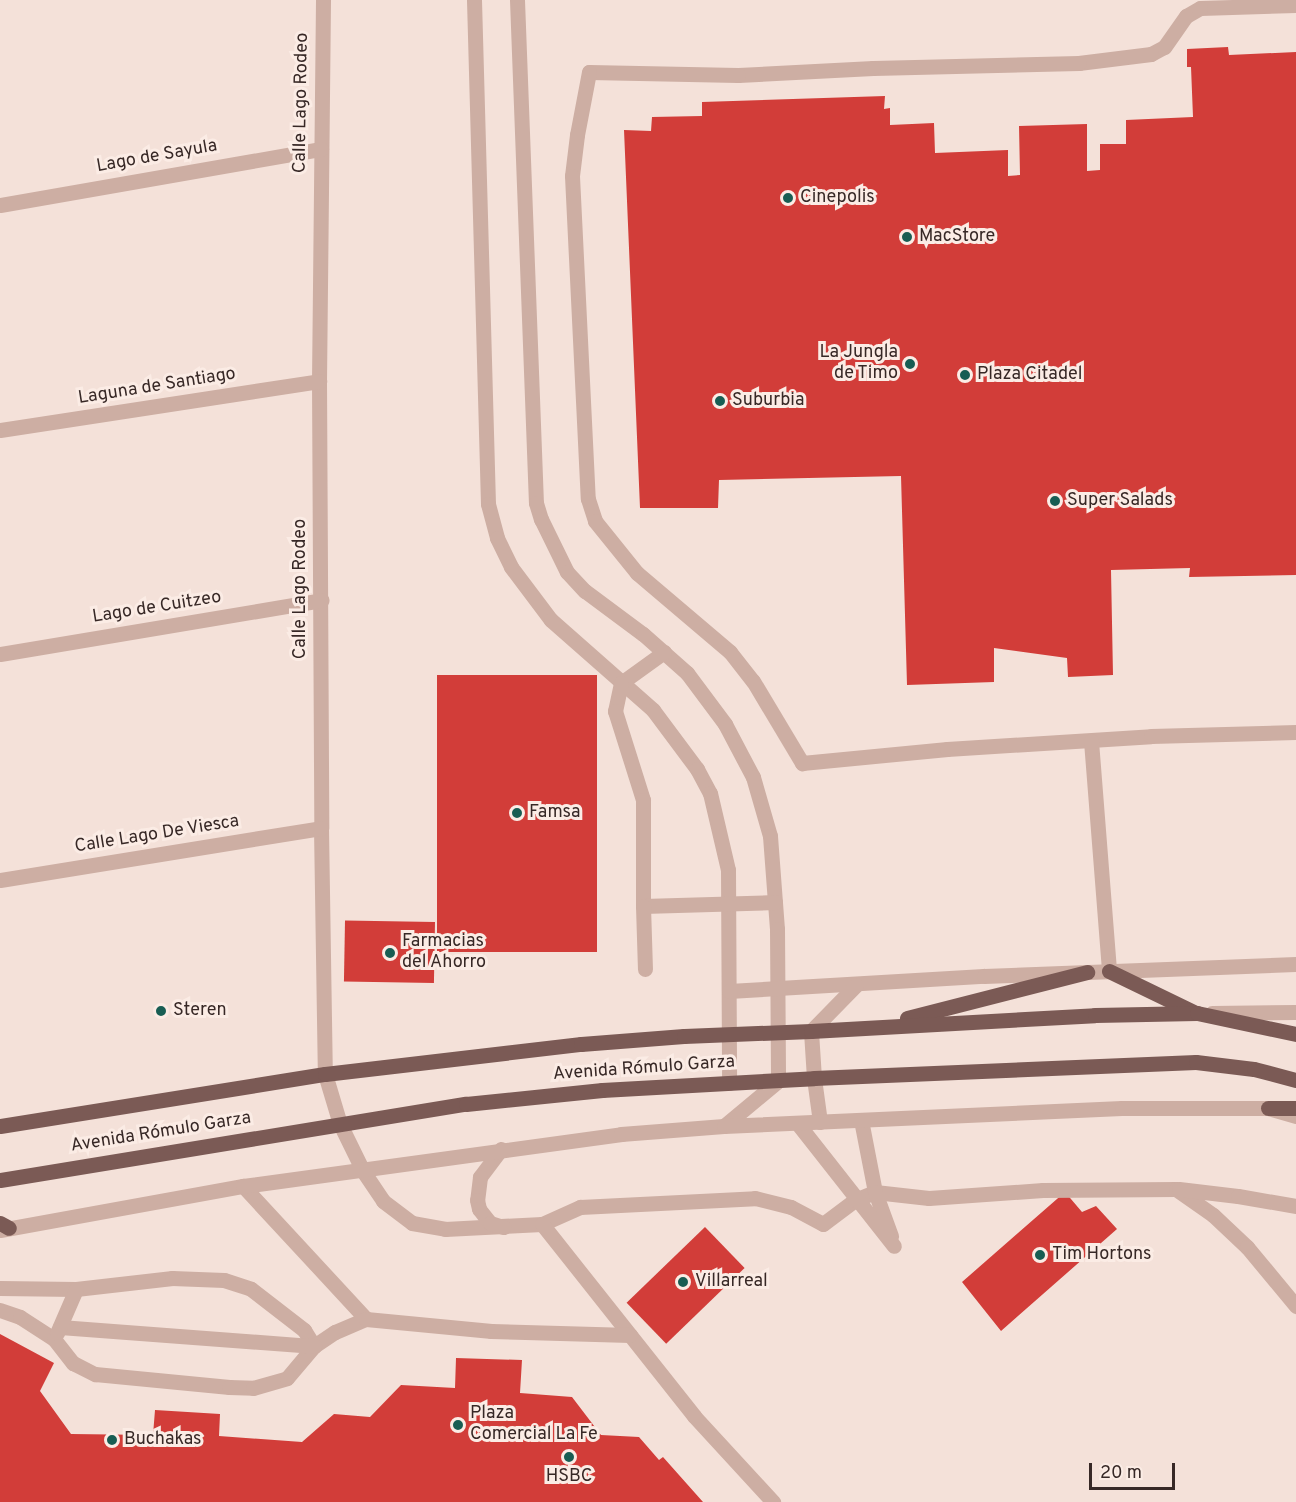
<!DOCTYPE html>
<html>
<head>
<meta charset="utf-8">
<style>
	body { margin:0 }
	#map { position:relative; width:1296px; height:1502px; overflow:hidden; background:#f4e1d9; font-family:Overpass,sans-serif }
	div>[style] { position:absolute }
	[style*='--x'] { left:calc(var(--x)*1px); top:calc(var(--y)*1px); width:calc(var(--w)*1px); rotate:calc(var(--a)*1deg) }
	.building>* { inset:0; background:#d23d39; transform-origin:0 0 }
	.minor>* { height:15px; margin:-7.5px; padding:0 7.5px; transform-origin:7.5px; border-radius:7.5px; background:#cdaea3 }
	.major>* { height:15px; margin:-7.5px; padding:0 7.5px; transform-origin:7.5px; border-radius:7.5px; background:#7b5a55 }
	.dots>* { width:16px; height:16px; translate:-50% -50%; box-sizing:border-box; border:3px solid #fbece5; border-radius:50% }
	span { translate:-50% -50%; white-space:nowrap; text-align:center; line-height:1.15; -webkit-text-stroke:6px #fbece5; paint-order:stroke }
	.street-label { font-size:18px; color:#372826 }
	.poi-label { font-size:18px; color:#372826 }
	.left { translate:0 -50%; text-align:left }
	.right { translate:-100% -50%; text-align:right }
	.scale { position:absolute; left:1089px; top:1463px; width:86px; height:27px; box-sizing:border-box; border:3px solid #372826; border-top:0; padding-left:8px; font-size:18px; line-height:21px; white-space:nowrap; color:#372826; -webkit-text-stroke:4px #fbece5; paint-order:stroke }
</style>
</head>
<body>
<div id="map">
	<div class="building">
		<div style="clip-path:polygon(1228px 47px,1229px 55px,1296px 52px,1296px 575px,1189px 577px,1190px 568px,1111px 570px,1113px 675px,1068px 677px,1067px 658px,994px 648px,994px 682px,907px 685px,901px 476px,719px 480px,718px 508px,640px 508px,624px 130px,651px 131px,652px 117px,702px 116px,702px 102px,885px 96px,884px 109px,890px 108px,890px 125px,934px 123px,935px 153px,1008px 150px,1008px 176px,1020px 175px,1019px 126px,1087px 124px,1087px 171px,1100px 170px,1100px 144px,1126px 144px,1126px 120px,1193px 117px,1191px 67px,1187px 67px,1187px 49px)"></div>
		<div style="left:437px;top:675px;width:160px;height:277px"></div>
		<div style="left:435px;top:922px;width:61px;height:90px;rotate:91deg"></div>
		<div style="clip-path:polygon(1065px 1192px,1082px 1212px,1096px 1206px,1117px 1229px,1001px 1331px,962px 1282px)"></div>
		<div style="left:705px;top:1227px;width:57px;height:109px;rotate:46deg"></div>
		<div style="clip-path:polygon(0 1334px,54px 1363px,40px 1391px,71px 1434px,153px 1435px,155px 1410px,220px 1414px,219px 1436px,302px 1442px,334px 1414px,370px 1417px,401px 1385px,455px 1388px,456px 1358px,522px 1360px,520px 1393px,572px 1397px,601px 1435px,639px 1437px,659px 1460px,663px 1457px,703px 1502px,0 1502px)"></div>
	</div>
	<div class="minor">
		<div style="--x:323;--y:0;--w:381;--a:90.6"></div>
		<div style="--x:319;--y:381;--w:447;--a:89.7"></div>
		<div style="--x:321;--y:828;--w:246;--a:89.1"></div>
		<div style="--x:325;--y:1074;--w:52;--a:73.3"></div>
		<div style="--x:340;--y:1124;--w:52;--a:63.9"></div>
		<div style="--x:363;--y:1171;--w:36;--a:56"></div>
		<div style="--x:383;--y:1201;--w:36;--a:37"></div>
		<div style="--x:412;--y:1223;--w:34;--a:10"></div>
		<div style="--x:445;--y:1229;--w:97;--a:-3"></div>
		<div style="--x:542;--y:1224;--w:42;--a:-24.1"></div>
		<div style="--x:580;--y:1207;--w:175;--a:-2.9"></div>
		<div style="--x:755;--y:1198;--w:37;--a:14"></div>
		<div style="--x:791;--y:1207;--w:36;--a:28"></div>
		<div style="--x:823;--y:1224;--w:40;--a:-37"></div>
		<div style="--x:855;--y:1200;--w:22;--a:-22"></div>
		<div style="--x:875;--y:1192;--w:54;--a:6.3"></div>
		<div style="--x:929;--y:1198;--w:114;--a:-4"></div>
		<div style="--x:1043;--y:1190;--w:133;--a:-0.4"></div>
		<div style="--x:1176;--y:1189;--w:45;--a:35.1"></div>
		<div style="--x:1213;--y:1215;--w:47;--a:43.3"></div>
		<div style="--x:1247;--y:1247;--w:77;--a:50.3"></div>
		<div style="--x:474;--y:0;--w:504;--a:88.41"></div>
		<div style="--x:488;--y:504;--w:35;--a:75"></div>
		<div style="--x:497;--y:538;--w:32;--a:64"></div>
		<div style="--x:511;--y:567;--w:66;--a:53"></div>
		<div style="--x:551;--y:620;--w:136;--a:41.4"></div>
		<div style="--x:653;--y:710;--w:74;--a:53.3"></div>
		<div style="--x:697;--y:769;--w:27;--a:62"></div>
		<div style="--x:710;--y:793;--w:79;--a:76.8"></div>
		<div style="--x:728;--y:870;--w:213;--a:89.7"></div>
		<div style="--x:517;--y:0;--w:503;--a:87.84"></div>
		<div style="--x:536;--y:503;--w:17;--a:73"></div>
		<div style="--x:541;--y:519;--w:59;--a:63.9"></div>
		<div style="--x:567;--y:572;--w:26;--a:47"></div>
		<div style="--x:585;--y:591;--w:72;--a:36.6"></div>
		<div style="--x:643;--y:634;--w:59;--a:41.6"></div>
		<div style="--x:687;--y:673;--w:64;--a:53.3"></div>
		<div style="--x:725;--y:724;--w:60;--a:62.2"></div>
		<div style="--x:753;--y:777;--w:61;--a:73.9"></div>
		<div style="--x:770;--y:836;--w:93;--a:85.7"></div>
		<div style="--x:777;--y:929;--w:152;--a:89.6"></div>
		<div style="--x:778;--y:1081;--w:70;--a:140.2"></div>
		<div style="--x:1296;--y:5;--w:96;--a:178.2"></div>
		<div style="--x:1200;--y:8;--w:16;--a:150"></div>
		<div style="--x:1186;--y:16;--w:38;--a:125"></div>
		<div style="--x:1164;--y:47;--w:15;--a:152"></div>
		<div style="--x:1151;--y:54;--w:73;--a:172.9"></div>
		<div style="--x:1079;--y:63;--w:206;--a:178.6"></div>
		<div style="--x:873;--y:68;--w:135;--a:177"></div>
		<div style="--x:738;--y:75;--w:149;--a:-178.8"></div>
		<div style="--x:589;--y:72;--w:64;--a:100.8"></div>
		<div style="--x:577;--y:135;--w:41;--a:97"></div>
		<div style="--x:572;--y:176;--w:323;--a:87.2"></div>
		<div style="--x:588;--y:499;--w:23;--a:72"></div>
		<div style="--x:595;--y:521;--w:67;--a:51.1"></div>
		<div style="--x:637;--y:573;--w:122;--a:40.3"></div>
		<div style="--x:730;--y:652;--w:37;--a:52"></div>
		<div style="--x:753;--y:681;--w:96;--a:59.1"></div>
		<div style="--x:802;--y:763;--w:146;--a:-5.5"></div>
		<div style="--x:947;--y:749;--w:204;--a:-3.6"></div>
		<div style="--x:1151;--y:736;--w:145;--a:-1.6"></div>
		<div style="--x:0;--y:205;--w:326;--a:-9.9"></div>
		<div style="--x:0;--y:430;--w:323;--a:-8.7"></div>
		<div style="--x:664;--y:652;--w:53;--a:144.2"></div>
		<div style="--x:621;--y:683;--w:29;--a:102"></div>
		<div style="--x:615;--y:711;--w:93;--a:72.5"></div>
		<div style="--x:643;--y:800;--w:106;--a:90"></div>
		<div style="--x:643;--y:906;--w:132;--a:-1.7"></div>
		<div style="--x:0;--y:654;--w:326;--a:-9.5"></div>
		<div style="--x:1091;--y:741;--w:231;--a:85.5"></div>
		<div style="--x:0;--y:880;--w:325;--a:-9.2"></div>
		<div style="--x:643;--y:906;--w:63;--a:88.2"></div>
		<div style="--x:729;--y:991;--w:255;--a:-3.4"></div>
		<div style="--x:984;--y:976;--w:312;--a:-2.2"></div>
		<div style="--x:1212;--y:1013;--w:84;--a:-0.7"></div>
		<div style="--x:861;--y:1120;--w:73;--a:79"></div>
		<div style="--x:875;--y:1192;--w:47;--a:70"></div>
		<div style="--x:820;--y:1122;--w:44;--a:-97.8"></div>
		<div style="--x:814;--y:1078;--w:47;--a:-93.7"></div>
		<div style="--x:811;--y:1031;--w:64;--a:-45.6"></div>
		<div style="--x:798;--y:1124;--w:155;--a:51.8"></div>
		<div style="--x:501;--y:1149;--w:35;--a:127"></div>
		<div style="--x:480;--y:1177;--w:23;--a:97"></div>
		<div style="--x:477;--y:1200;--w:9;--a:77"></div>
		<div style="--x:479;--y:1209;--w:18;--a:52"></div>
		<div style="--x:490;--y:1223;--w:14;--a:17"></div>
		<div style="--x:243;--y:1186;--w:181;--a:47.2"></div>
		<div style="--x:1179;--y:1189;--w:59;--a:6.8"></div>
		<div style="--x:1238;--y:1196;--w:59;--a:9.8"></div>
		<div style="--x:542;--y:1224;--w:245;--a:51.6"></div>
		<div style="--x:694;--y:1416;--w:117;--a:47.4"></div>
		<div style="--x:0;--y:1230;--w:247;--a:-10.3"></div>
		<div style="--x:243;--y:1186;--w:382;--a:-7.8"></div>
		<div style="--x:621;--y:1134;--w:103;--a:-4.4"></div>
		<div style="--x:724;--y:1126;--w:398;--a:-2.6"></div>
		<div style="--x:1122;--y:1108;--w:146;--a:0"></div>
		<div style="--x:1268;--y:1108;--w:29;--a:16"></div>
		<div style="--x:0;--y:1288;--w:76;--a:0.8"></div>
		<div style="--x:76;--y:1289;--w:97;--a:-6.5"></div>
		<div style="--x:172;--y:1278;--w:52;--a:2.2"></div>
		<div style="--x:224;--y:1280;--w:28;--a:18"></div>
		<div style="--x:251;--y:1289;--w:67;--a:37.7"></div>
		<div style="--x:304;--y:1330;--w:19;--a:58"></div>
		<div style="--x:0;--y:1310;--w:21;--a:19"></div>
		<div style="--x:20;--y:1317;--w:40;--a:32.9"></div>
		<div style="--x:54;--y:1339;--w:31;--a:52"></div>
		<div style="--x:73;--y:1363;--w:25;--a:27"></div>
		<div style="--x:95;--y:1374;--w:135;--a:5.5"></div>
		<div style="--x:229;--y:1387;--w:24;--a:2"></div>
		<div style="--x:253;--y:1388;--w:35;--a:-16"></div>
		<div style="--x:287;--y:1378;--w:42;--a:-49.8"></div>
		<div style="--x:314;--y:1346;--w:25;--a:-34"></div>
		<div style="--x:335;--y:1332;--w:34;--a:-23"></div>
		<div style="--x:366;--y:1319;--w:126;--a:5.5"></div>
		<div style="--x:491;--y:1331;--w:139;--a:1.6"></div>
		<div style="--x:60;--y:1327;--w:255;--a:4.3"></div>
		<div style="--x:57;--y:1333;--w:48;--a:-66.6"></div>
	</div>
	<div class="major">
		<div style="--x:1109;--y:971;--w:94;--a:25.8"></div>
		<div style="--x:907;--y:1018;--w:186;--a:-14.3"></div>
		<div style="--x:1268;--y:1108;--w:28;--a:0"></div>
		<div style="--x:0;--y:1126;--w:329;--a:-9.1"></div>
		<div style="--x:325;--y:1074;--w:258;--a:-6.7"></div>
		<div style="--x:581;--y:1044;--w:103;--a:-4.4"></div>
		<div style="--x:684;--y:1036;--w:127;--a:-2.3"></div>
		<div style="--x:811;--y:1031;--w:284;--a:-3.2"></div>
		<div style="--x:1095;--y:1015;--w:102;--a:-1.1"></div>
		<div style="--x:1197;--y:1013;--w:101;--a:12"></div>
		<div style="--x:0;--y:1180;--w:472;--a:-9.3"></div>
		<div style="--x:466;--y:1104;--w:137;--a:-5.9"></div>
		<div style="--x:602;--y:1090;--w:212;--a:-3.2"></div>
		<div style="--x:814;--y:1078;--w:382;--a:-2.4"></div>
		<div style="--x:1196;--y:1062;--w:58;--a:6.9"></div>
		<div style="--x:1254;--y:1069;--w:43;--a:14.7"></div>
		<div style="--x:0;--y:1223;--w:10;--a:29"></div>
	</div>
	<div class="dots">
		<div style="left:788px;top:198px;background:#185d53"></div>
		<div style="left:907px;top:237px;background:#185d53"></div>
		<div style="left:910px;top:364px;background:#185d53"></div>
		<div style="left:965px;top:375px;background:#185d53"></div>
		<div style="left:720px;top:401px;background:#185d53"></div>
		<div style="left:1055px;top:501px;background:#185d53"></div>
		<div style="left:517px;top:813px;background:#185d53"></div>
		<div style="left:390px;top:953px;background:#185d53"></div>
		<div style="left:161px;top:1011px;background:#185d53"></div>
		<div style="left:1040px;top:1255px;background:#185d53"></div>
		<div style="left:683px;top:1282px;background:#185d53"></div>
		<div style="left:458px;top:1425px;background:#185d53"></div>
		<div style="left:112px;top:1440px;background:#185d53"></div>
		<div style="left:569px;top:1457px;background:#185d53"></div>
	</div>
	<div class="street-label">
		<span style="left:302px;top:103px;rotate:-89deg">Calle Lago Rodeo</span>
		<span style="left:157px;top:157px;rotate:-10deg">Lago de Sayula</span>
		<span style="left:157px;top:387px;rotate:-9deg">Laguna de Santiago</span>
		<span style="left:301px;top:589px;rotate:-90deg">Calle Lago Rodeo</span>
		<span style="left:157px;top:608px;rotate:-9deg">Lago de Cuitzeo</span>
		<span style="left:157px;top:835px;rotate:-9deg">Calle Lago De Viesca</span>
		<span style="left:644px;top:1069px;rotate:-4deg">Avenida Rómulo Garza</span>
		<span style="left:161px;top:1133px;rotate:-9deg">Avenida Rómulo Garza</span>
	</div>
	<div class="poi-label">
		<span class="left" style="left:800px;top:198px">Cinepolis</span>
		<span class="left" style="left:919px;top:237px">MacStore</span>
		<span class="right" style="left:898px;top:364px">La Jungla<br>de Timo</span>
		<span class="left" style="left:977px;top:375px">Plaza Citadel</span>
		<span class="left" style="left:732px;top:401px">Suburbia</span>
		<span class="left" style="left:1067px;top:501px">Super Salads</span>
		<span class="left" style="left:529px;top:813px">Famsa</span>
		<span class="left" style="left:402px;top:953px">Farmacias<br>del Ahorro</span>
		<span class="left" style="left:173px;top:1011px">Steren</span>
		<span class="left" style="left:1052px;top:1255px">Tim Hortons</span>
		<span class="left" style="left:695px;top:1282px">Villarreal</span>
		<span class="left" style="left:470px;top:1425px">Plaza<br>Comercial La Fe</span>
		<span class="left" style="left:124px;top:1440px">Buchakas</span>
		<span style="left:569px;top:1477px">HSBC</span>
	</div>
	<div class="scale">20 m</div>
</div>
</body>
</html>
